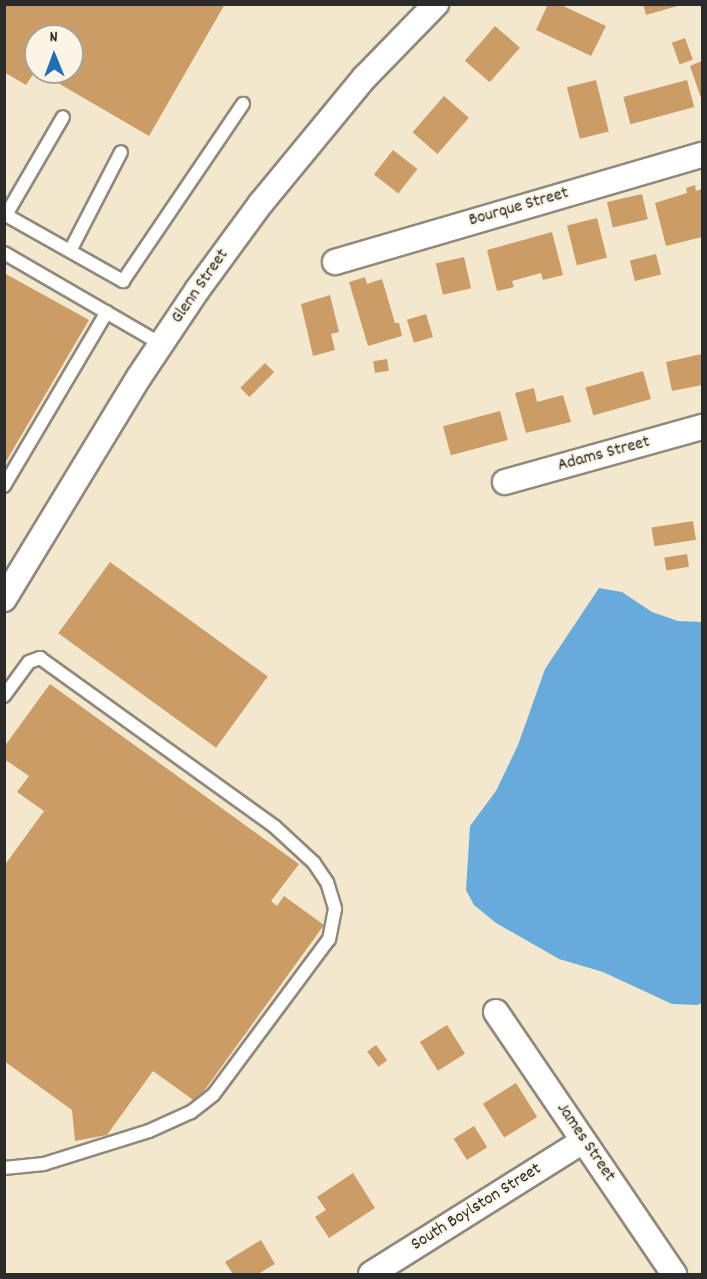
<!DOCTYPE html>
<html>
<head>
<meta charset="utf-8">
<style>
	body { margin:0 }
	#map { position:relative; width:707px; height:1279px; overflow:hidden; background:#f3e8ce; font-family:Dekko,sans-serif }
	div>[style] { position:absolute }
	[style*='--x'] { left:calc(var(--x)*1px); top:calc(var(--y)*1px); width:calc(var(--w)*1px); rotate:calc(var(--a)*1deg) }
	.water>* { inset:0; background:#67abdc }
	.building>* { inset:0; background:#cc9c66; transform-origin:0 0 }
	.roads { filter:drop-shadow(2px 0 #8f8a7c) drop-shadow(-2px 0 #8f8a7c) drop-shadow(0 2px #8f8a7c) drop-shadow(0 -2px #8f8a7c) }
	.lane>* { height:12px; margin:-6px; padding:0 6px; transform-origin:6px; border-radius:6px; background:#fff }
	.street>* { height:24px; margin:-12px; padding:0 12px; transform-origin:12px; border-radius:12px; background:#fff }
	span { translate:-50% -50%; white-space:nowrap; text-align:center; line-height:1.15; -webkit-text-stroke:4.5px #fcf5e5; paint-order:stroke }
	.street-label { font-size:18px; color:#2b2b2b }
	.frame { position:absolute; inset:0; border:6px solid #2b2b2b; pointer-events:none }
	.north { position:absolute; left:24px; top:24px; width:60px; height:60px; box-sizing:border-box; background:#fcf5e5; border:2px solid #a8a49b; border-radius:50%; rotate:359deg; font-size:16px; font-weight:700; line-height:24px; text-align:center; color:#2b2b2b }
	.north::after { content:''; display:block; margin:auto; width:21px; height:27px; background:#1f6fb2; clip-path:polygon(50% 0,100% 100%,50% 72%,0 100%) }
</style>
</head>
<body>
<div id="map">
	<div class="water">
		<div style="clip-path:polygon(599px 588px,622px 592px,652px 612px,678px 621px,702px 622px,702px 1003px,697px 1005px,672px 1004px,603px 972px,559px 959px,496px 923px,474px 905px,466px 890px,470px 826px,496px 791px,518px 745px,545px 669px)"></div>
	</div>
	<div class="building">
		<div style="clip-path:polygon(4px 4px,225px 4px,149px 136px,39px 72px,72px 72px,72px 36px,36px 36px,36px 70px,26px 85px,4px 72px)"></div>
		<div style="clip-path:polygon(548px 4px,559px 4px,606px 26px,591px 56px,536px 30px)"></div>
		<div style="clip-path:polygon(643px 4px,681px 4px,681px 5px,646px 15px)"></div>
		<div style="left:495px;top:26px;width:33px;height:46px;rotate:41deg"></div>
		<div style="left:685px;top:38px;width:23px;height:14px;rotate:70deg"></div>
		<div style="clip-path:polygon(702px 61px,702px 101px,690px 66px)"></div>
		<div style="left:596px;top:80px;width:53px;height:30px;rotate:76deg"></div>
		<div style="left:687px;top:80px;width:28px;height:66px;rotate:75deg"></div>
		<div style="left:444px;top:96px;width:33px;height:48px;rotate:41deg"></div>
		<div style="left:393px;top:150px;width:31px;height:31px;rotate:38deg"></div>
		<div style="clip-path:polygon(695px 185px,696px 191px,702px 189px,702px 237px,666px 246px,655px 203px,687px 193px,686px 188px)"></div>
		<div style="left:642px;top:194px;width:26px;height:36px;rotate:77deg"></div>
		<div style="left:597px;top:218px;width:41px;height:31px;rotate:76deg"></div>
		<div style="clip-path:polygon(552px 232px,563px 275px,543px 280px,541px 273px,512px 281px,514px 287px,497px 291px,487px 250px)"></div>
		<div style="left:656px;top:254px;width:21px;height:27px;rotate:76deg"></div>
		<div style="left:464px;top:257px;width:32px;height:29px;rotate:77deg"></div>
		<div style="clip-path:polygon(4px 273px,89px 320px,4px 465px)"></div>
		<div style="clip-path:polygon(365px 277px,367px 284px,382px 279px,395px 323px,399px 323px,402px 336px,368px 346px,349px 282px)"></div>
		<div style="clip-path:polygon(330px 295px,339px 332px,331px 334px,335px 350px,313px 356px,301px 304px)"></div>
		<div style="left:426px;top:314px;width:24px;height:20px;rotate:73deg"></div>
		<div style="clip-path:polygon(702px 354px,702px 385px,672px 391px,666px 362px)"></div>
		<div style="left:387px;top:359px;width:12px;height:14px;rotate:81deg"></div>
		<div style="left:265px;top:363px;width:13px;height:35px;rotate:45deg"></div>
		<div style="left:643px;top:371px;width:29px;height:60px;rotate:74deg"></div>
		<div style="clip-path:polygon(534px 388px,537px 402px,563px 395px,571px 422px,526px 433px,515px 393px)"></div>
		<div style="left:500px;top:411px;width:30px;height:59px;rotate:75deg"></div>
		<div style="left:693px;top:521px;width:19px;height:42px;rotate:81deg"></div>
		<div style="left:687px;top:554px;width:13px;height:23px;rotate:81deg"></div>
		<div style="left:110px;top:562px;width:195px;height:88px;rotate:36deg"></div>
		<div style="clip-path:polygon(50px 684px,299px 864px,271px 901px,277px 906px,284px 896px,324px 925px,196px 1102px,153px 1071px,107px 1135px,75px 1141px,72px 1110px,4px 1061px,4px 866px,44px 811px,17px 792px,29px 776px,4px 759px,4px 747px)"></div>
		<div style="left:447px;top:1025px;width:34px;height:32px;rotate:58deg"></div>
		<div style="left:376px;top:1045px;width:19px;height:11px;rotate:54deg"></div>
		<div style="left:516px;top:1083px;width:40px;height:39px;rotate:58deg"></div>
		<div style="left:474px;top:1126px;width:25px;height:24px;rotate:58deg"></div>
		<div style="clip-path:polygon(353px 1173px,375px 1208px,329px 1238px,315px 1217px,326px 1210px,317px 1197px)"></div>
		<div style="clip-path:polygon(261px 1240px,275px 1264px,258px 1274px,233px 1274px,225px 1262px)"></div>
	</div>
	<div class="roads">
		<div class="lane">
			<div style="--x:4;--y:214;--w:137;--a:29.4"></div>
			<div style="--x:123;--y:281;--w:214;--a:-55.9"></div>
			<div style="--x:6;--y:215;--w:113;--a:-59.8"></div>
			<div style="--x:70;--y:251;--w:111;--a:-62.7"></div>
			<div style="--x:4;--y:253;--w:181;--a:30.1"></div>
			<div style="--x:4;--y:486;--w:202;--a:-59.4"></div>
			<div style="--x:4;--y:696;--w:42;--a:-53.7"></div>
			<div style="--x:29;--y:662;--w:12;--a:-20"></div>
			<div style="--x:40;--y:658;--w:289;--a:35.7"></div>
			<div style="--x:275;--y:827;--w:53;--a:42.7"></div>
			<div style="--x:314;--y:863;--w:23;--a:56"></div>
			<div style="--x:327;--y:882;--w:28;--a:73"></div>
			<div style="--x:335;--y:909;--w:31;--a:101"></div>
			<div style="--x:329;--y:939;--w:194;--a:126.6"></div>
			<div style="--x:213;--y:1095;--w:28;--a:142"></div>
			<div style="--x:191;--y:1112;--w:46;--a:155.7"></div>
			<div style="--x:149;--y:1131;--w:110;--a:162.6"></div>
			<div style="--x:44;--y:1164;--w:40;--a:174.3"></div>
		</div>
		<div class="street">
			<div style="--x:335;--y:262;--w:382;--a:-16.3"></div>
			<div style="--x:505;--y:482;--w:205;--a:-15.6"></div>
			<div style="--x:4;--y:599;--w:260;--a:-58.7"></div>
			<div style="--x:139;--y:377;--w:106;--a:-56.2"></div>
			<div style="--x:198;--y:289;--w:107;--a:-53.8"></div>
			<div style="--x:261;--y:203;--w:163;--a:-50.5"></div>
			<div style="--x:365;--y:77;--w:102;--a:-45.8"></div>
			<div style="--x:496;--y:1012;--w:317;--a:55.8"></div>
			<div style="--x:371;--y:1274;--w:250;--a:-32.1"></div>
		</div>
	</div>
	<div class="street-label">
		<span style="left:519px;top:208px;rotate:-16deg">Bourque Street</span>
		<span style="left:201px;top:287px;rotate:-55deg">Glenn Street</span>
		<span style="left:604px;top:455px;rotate:-15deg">Adams Street</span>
		<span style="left:585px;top:1143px;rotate:56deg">James Street</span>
		<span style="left:477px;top:1208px;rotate:-32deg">South Boylston Street</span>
	</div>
	<div class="frame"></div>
	<div class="north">N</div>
</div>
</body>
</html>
